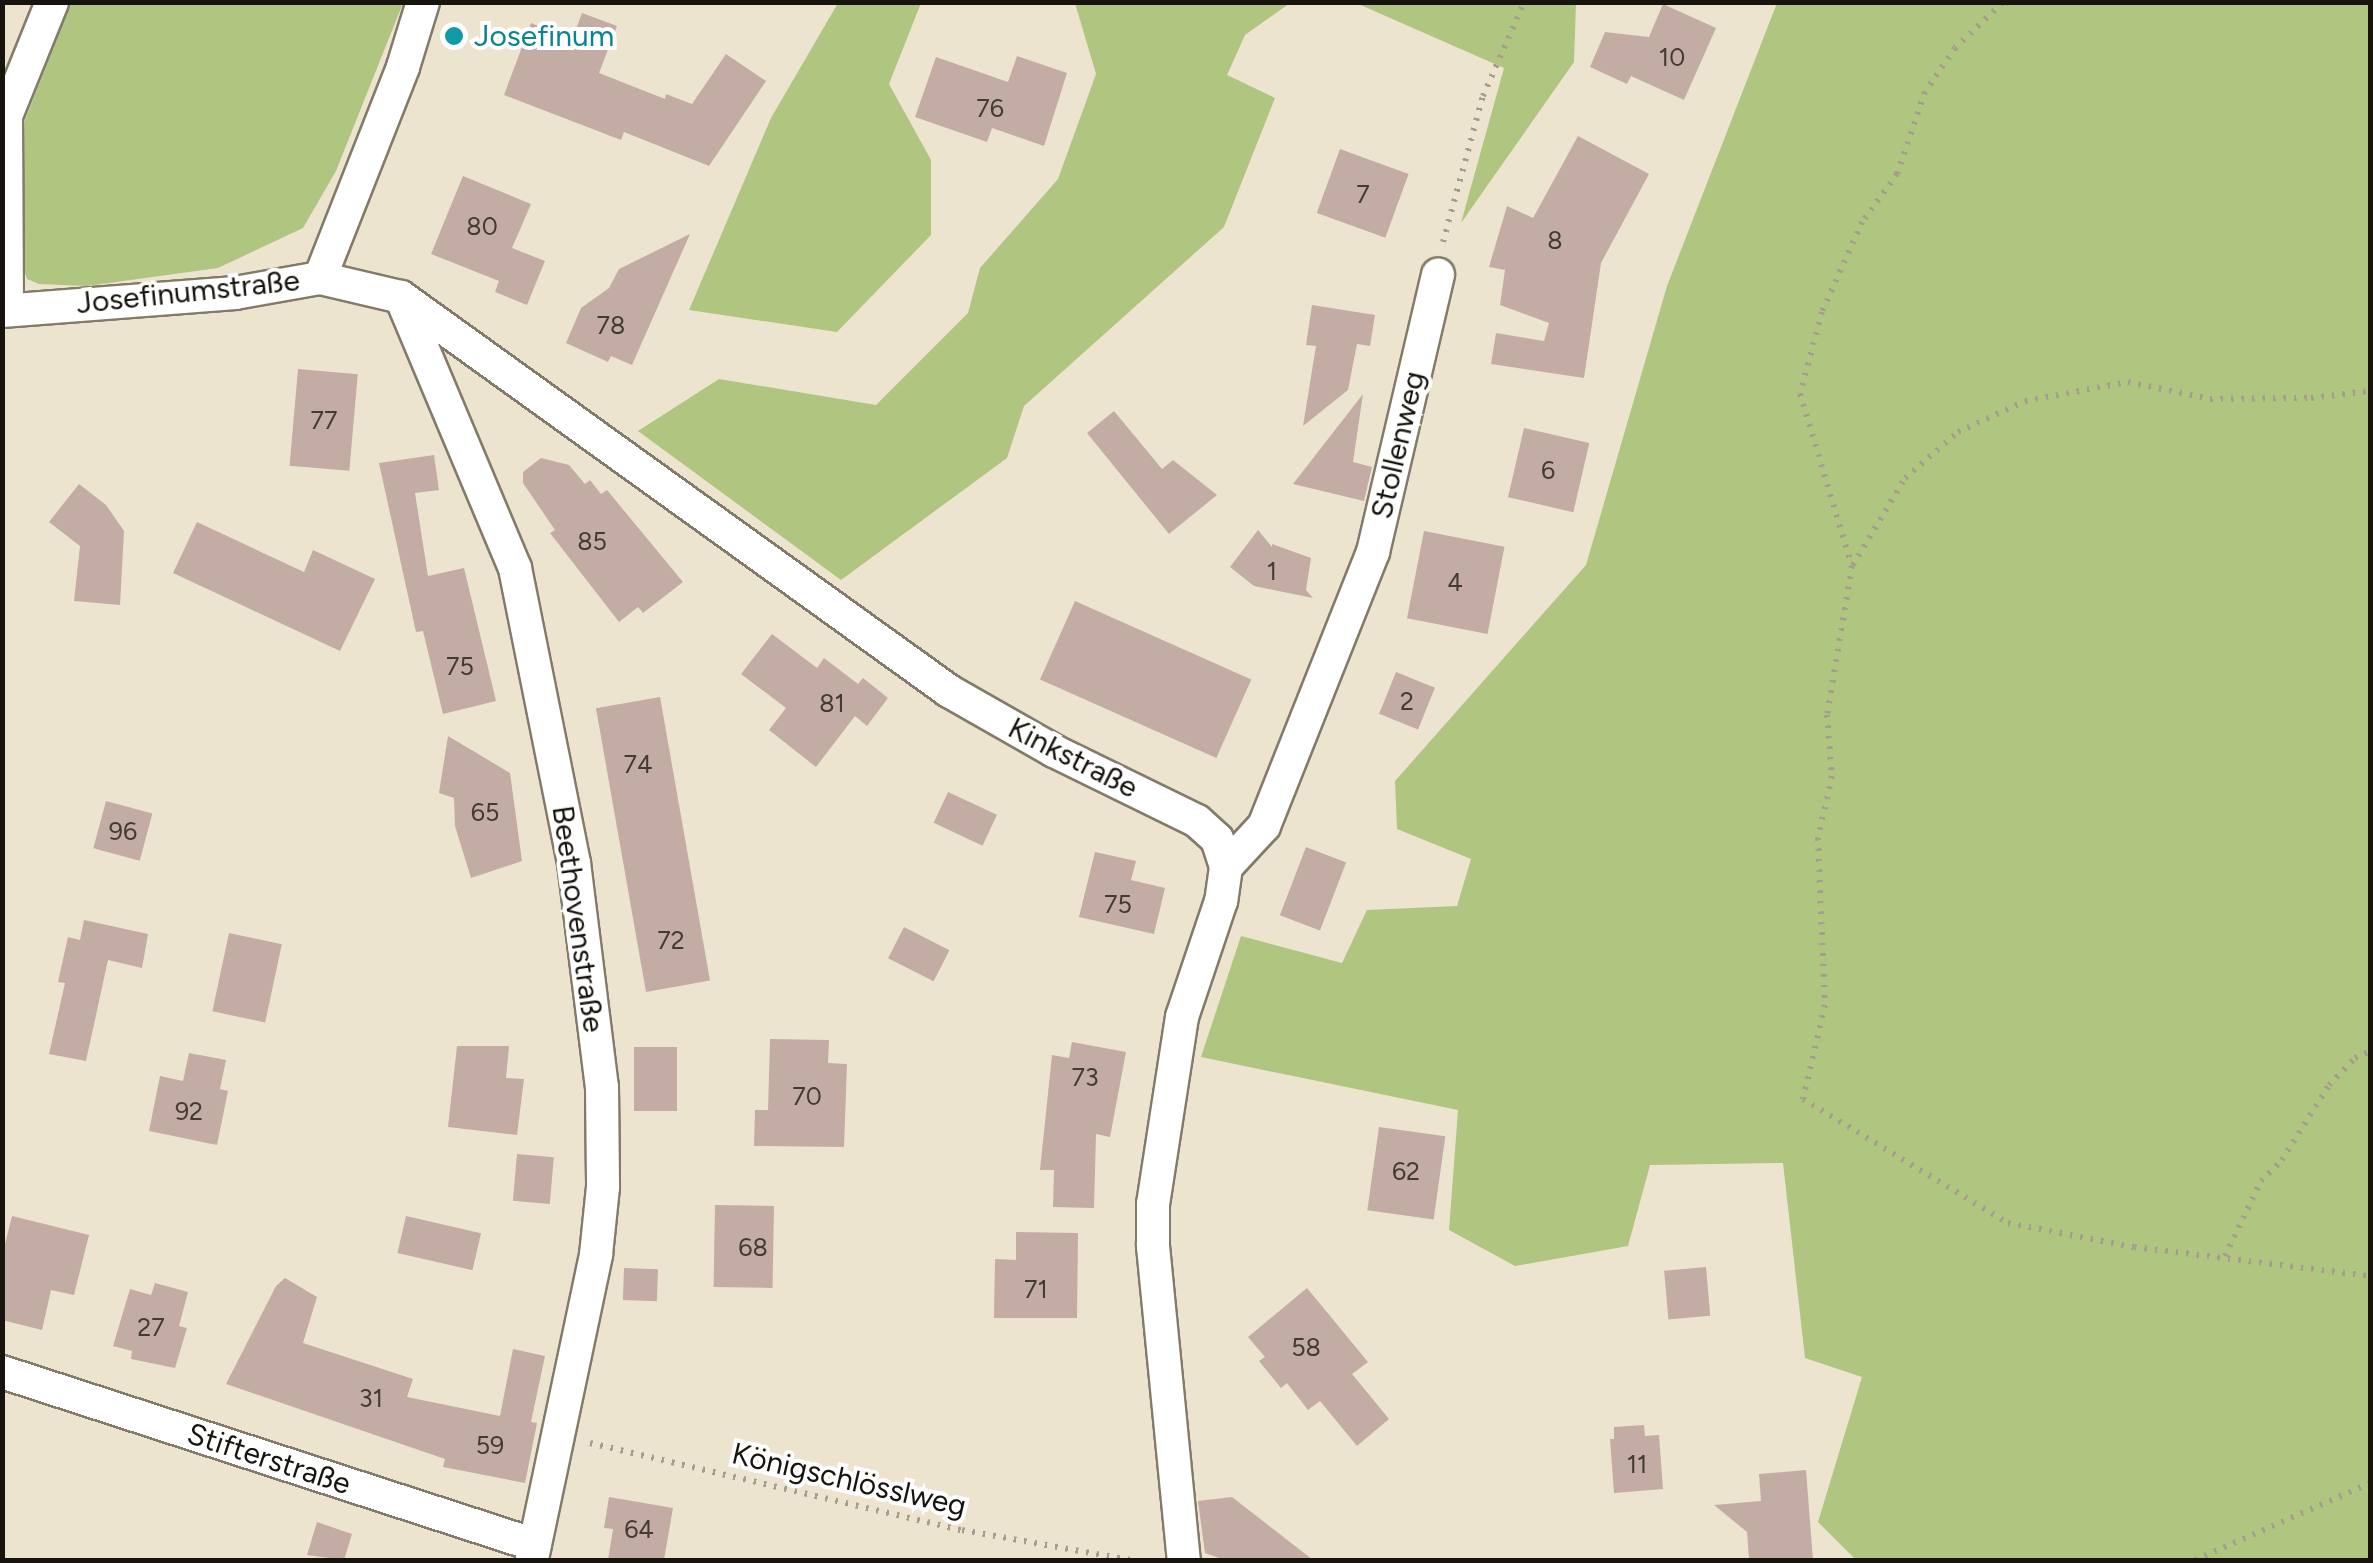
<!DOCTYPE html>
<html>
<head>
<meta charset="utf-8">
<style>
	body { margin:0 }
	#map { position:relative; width:2373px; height:1563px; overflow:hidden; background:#ede4d0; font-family:Figtree,sans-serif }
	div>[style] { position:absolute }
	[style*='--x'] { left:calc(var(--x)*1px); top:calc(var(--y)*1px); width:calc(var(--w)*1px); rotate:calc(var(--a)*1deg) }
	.green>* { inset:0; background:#afc580 }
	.building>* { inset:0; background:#c3aca4; transform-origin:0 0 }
	.path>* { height:6px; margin-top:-3px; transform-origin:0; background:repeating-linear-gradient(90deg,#a59e8f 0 2.5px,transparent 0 10.5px) }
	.roads { filter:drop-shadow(2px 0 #837b69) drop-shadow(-2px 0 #837b69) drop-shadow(0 2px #837b69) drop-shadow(0 -2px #837b69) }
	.street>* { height:32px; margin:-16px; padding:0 16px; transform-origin:16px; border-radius:16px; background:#fff }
	.dots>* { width:28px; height:28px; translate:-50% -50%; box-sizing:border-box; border:5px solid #fff; border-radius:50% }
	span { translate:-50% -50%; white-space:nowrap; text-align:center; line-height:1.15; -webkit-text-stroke:8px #fff; paint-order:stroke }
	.number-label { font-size:25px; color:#423a33 }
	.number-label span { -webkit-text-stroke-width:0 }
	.culture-label { font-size:30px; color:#0d838f }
	.left { translate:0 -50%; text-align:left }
	.street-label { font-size:30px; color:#17140d }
	.frame { position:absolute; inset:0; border:5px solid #17140d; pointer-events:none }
</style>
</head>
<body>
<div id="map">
	<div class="green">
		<div style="clip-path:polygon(71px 3px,403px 3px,336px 171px,303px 228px,218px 268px,87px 286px,39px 284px,27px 279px,22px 264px,23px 125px)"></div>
		<div style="clip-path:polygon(838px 3px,921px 3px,889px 84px,931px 160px,931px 235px,837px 332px,689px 310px,771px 118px)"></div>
		<div style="clip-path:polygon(1075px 3px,1290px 3px,1245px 35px,1227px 75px,1275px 98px,1224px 227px,1024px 406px,1007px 458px,841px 580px,638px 431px,719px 379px,876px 405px,968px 313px,980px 268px,1058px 179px,1096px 74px)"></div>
		<div style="clip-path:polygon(1356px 3px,1576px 3px,1574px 62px,1461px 223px,1504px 68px)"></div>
		<div style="clip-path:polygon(1777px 3px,2370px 3px,2370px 1560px,1856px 1560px,1818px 1522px,1862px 1377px,1805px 1358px,1783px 1163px,1650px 1165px,1628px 1246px,1515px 1266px,1449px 1230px,1458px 1110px,1201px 1057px,1241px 936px,1342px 963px,1367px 910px,1457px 906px,1471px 859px,1397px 829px,1395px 781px,1586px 565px,1667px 286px)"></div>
	</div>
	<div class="building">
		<div style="clip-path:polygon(1663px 4px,1716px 28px,1684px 100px,1631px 76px,1627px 84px,1590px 67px,1605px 32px,1649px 37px)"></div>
		<div style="clip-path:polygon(582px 13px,617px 26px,599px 73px,665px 99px,666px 94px,692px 104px,726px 54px,766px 81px,709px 166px,624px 132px,621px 140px,504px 95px,531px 23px,572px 40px)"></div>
		<div style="clip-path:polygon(1017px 56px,1067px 73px,1044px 146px,992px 128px,987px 142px,915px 117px,936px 57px,1008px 82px)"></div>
		<div style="clip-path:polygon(1578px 136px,1649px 174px,1601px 263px,1584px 378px,1491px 364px,1496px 333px,1544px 341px,1549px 323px,1500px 305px,1505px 270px,1489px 267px,1507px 206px,1533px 218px)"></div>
		<div style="left:1340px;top:149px;width:73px;height:68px;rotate:20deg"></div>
		<div style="clip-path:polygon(463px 176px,531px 204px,512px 248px,545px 261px,527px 305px,495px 292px,499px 281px,431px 254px)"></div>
		<div style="clip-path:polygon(690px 234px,632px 365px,611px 356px,608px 362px,566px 343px,581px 308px,609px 288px,619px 269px)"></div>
		<div style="clip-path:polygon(1312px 305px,1375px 315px,1370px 346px,1357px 344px,1348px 390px,1303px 426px,1316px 346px,1306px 345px)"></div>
		<div style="left:298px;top:369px;width:60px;height:97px;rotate:5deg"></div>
		<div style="clip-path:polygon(1363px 394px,1353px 462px,1372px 467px,1364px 501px,1293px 484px)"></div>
		<div style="clip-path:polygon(1114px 411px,1162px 469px,1173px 460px,1217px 495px,1169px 534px,1087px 433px)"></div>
		<div style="left:1524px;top:428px;width:67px;height:71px;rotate:13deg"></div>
		<div style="clip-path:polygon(434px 455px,439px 490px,415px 493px,428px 576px,464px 568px,496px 701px,443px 714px,423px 631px,416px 632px,379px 463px)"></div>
		<div style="clip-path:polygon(541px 458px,569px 465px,585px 484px,590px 480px,601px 494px,607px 490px,683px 582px,643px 613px,638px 607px,619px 622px,550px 533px,555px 530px,523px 483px,523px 472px)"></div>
		<div style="clip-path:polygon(79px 484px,106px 505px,124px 531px,120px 605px,74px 601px,80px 546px,49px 522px)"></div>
		<div style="clip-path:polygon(197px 522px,304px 572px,313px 550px,375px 579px,340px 651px,173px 573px)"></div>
		<div style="clip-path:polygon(1258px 530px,1272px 547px,1272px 544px,1311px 558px,1306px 590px,1313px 598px,1254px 586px,1230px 567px)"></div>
		<div style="left:1424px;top:531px;width:82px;height:89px;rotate:11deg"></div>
		<div style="left:1075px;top:601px;width:193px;height:86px;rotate:24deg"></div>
		<div style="clip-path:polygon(772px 634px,817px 668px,824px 658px,858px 684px,863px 678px,888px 698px,867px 726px,855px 716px,816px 767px,769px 730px,786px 708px,741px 674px)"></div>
		<div style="left:1396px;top:672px;width:42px;height:45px;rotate:22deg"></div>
		<div style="left:660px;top:697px;width:288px;height:65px;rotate:80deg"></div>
		<div style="clip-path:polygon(448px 736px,510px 773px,522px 861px,471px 878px,455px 826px,454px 798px,439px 793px)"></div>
		<div style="left:948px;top:792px;width:54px;height:34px;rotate:25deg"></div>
		<div style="left:106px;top:801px;width:48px;height:49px;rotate:15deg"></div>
		<div style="left:1306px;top:847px;width:43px;height:73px;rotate:21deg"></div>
		<div style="clip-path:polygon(1095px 852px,1136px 861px,1131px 880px,1165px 888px,1154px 934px,1079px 917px)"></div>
		<div style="clip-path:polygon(84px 920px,148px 934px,142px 968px,108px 960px,86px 1061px,49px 1054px,65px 983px,58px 982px,68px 937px,80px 940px)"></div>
		<div style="left:904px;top:927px;width:51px;height:35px;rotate:27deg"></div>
		<div style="left:229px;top:933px;width:54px;height:80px;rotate:12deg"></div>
		<div style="clip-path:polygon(770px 1039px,829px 1040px,828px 1063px,847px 1064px,844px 1147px,754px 1146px,755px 1110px,768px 1110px)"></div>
		<div style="clip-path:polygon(1072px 1042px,1126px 1052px,1110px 1137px,1096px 1134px,1094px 1208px,1053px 1207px,1054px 1170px,1040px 1170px,1052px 1055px,1069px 1058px)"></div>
		<div style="clip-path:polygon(457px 1046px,509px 1046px,506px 1078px,524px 1079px,517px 1135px,448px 1127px)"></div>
		<div style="left:634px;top:1047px;width:43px;height:64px"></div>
		<div style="clip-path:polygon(189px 1053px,226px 1060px,220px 1089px,228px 1091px,217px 1145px,149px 1131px,160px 1076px,183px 1081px)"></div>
		<div style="left:1379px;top:1127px;width:67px;height:84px;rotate:8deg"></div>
		<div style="left:517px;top:1154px;width:37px;height:47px;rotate:5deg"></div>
		<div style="left:715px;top:1205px;width:59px;height:82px;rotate:1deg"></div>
		<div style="clip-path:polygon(12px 1216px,89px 1235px,74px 1295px,51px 1290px,42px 1330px,2px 1320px,2px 1256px)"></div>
		<div style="left:406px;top:1216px;width:77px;height:38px;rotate:13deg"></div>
		<div style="clip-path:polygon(1016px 1232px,1078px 1233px,1077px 1318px,994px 1318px,995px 1259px,1016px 1260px)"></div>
		<div style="left:1706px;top:1267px;width:49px;height:42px;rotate:85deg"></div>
		<div style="left:624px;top:1268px;width:34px;height:32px;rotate:2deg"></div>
		<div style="clip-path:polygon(285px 1278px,317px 1297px,303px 1343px,413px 1379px,407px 1397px,500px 1416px,513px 1349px,545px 1356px,531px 1422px,537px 1423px,525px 1483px,443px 1467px,445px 1459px,226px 1384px,276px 1286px)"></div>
		<div style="clip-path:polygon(155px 1283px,188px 1292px,179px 1326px,187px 1328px,175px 1368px,131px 1359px,132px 1351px,113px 1346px,130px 1289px,151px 1295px)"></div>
		<div style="clip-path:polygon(1307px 1288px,1368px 1362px,1352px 1374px,1389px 1419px,1357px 1446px,1320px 1401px,1308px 1410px,1287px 1383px,1281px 1388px,1259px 1361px,1265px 1357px,1248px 1337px)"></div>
		<div style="clip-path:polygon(1644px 1425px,1645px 1436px,1659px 1435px,1663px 1489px,1614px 1493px,1610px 1439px,1614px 1439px,1614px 1427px)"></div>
		<div style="clip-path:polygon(1806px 1470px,1813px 1560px,1749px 1558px,1747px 1532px,1714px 1505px,1761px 1501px,1759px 1474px)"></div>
		<div style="clip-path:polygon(609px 1497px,673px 1508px,664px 1560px,608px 1560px,613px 1529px,604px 1528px)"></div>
		<div style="clip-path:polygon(1232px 1497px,1313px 1560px,1225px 1560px,1205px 1553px,1198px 1501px)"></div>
		<div style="clip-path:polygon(317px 1522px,352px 1534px,344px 1560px,307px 1555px)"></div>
	</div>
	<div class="path">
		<div style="--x:2019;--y:2;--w:17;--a:177"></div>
		<div style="--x:2002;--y:3;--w:65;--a:136.2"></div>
		<div style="--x:1955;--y:48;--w:53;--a:124.3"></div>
		<div style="--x:1925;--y:92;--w:87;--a:108.9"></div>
		<div style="--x:1897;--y:174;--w:59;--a:126.1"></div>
		<div style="--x:1862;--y:222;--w:98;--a:114"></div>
		<div style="--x:1822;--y:312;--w:85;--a:105"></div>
		<div style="--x:1800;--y:394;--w:180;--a:73.2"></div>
		<div style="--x:1852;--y:566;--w:151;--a:99.5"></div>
		<div style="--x:1827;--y:715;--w:61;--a:85.3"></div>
		<div style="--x:1832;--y:776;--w:64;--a:102.7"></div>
		<div style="--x:1818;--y:838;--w:167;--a:87.6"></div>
		<div style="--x:1825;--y:1005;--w:97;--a:103.2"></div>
		<div style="--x:1803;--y:1099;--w:240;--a:31.2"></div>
		<div style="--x:2008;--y:1223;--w:128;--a:10.8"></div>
		<div style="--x:2134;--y:1247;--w:238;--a:7"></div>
		<div style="--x:1443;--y:242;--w:151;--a:-74.7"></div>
		<div style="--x:1483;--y:96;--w:103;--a:-66.4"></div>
		<div style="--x:1853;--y:565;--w:101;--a:-59.1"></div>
		<div style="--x:1905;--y:478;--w:70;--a:-41"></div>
		<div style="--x:1958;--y:432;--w:74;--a:-24.8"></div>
		<div style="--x:2025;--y:401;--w:105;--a:-10.5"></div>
		<div style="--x:2128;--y:382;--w:84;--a:11.7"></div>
		<div style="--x:2210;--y:399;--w:101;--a:-0.6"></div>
		<div style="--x:2311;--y:398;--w:59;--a:-6.8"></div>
		<div style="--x:2225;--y:1256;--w:83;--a:-64.4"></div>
		<div style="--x:2261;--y:1181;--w:30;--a:-45"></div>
		<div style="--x:2282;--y:1160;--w:89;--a:-57.9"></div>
		<div style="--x:2329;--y:1085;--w:37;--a:-46"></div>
		<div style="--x:2355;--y:1058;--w:17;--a:-25"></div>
		<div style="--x:590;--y:1443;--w:382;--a:13.2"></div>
		<div style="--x:962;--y:1530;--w:172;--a:10.1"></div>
		<div style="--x:2195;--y:1560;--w:191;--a:-23.7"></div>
	</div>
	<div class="roads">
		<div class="street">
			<div style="--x:320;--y:278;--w:227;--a:-68.5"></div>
			<div style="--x:403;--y:67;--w:68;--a:-72.9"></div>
			<div style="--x:401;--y:297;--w:294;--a:67.2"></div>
			<div style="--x:515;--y:568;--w:301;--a:78.7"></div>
			<div style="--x:574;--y:863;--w:226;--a:82.9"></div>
			<div style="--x:602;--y:1087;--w:100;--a:89.4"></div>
			<div style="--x:603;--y:1187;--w:68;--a:95.9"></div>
			<div style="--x:596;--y:1255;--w:312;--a:101.9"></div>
			<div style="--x:7;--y:310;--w:194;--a:-90.3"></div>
			<div style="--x:6;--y:116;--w:123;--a:-68"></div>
			<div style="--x:2;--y:311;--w:234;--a:-4.4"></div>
			<div style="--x:235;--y:293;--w:86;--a:-10"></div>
			<div style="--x:320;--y:278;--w:83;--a:13.2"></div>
			<div style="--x:401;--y:297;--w:675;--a:35.72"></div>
			<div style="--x:949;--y:691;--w:121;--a:29.7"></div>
			<div style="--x:1054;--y:751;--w:159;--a:26.1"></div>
			<div style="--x:1197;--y:821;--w:27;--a:42"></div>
			<div style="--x:1217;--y:839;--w:29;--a:72"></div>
			<div style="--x:1226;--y:867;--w:34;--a:98"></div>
			<div style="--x:1221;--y:901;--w:122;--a:108.6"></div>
			<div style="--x:1182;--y:1017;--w:189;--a:98.8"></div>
			<div style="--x:1153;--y:1204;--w:42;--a:90"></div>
			<div style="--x:1153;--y:1246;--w:316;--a:84.4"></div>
			<div style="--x:1226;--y:867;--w:56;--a:-47.2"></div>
			<div style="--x:1264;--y:826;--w:295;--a:-68.3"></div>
			<div style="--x:1373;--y:552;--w:285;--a:-76.8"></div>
			<div style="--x:2;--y:1372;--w:560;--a:17.98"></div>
		</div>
	</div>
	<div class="dots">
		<div style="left:454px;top:36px;background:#0f9aa8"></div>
	</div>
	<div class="number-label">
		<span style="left:1672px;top:57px">10</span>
		<span style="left:990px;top:108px">76</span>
		<span style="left:1363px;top:194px">7</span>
		<span style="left:482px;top:226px">80</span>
		<span style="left:1555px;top:240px">8</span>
		<span style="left:611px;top:325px">78</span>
		<span style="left:324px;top:420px">77</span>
		<span style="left:1548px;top:470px">6</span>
		<span style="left:592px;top:541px">85</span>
		<span style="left:1272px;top:571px">1</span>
		<span style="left:1455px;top:582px">4</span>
		<span style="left:460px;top:666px">75</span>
		<span style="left:1407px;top:701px">2</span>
		<span style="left:832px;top:703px">81</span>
		<span style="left:638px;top:764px">74</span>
		<span style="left:485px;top:812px">65</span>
		<span style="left:123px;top:831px">96</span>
		<span style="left:1118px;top:904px">75</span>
		<span style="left:671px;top:940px">72</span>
		<span style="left:1085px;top:1077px">73</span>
		<span style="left:807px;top:1096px">70</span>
		<span style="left:189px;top:1111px">92</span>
		<span style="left:1406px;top:1171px">62</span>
		<span style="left:753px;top:1247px">68</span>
		<span style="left:1036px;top:1289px">71</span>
		<span style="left:151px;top:1327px">27</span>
		<span style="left:1306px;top:1347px">58</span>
		<span style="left:371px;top:1398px">31</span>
		<span style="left:490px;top:1445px">59</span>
		<span style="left:1637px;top:1464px">11</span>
		<span style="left:639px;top:1529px">64</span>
	</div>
	<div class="culture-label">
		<span class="left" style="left:474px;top:36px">Josefinum</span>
	</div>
	<div class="street-label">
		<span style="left:188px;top:292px;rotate:-6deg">Josefinumstraße</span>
		<span style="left:1398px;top:445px;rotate:-77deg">Stollenweg</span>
		<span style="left:1073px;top:758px;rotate:27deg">Kinkstraße</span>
		<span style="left:578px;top:919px;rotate:82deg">Beethovenstraße</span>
		<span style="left:269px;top:1459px;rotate:18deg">Stifterstraße</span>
		<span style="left:849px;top:1480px;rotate:13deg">Königschlösslweg</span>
	</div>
	<div class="frame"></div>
</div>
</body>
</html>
